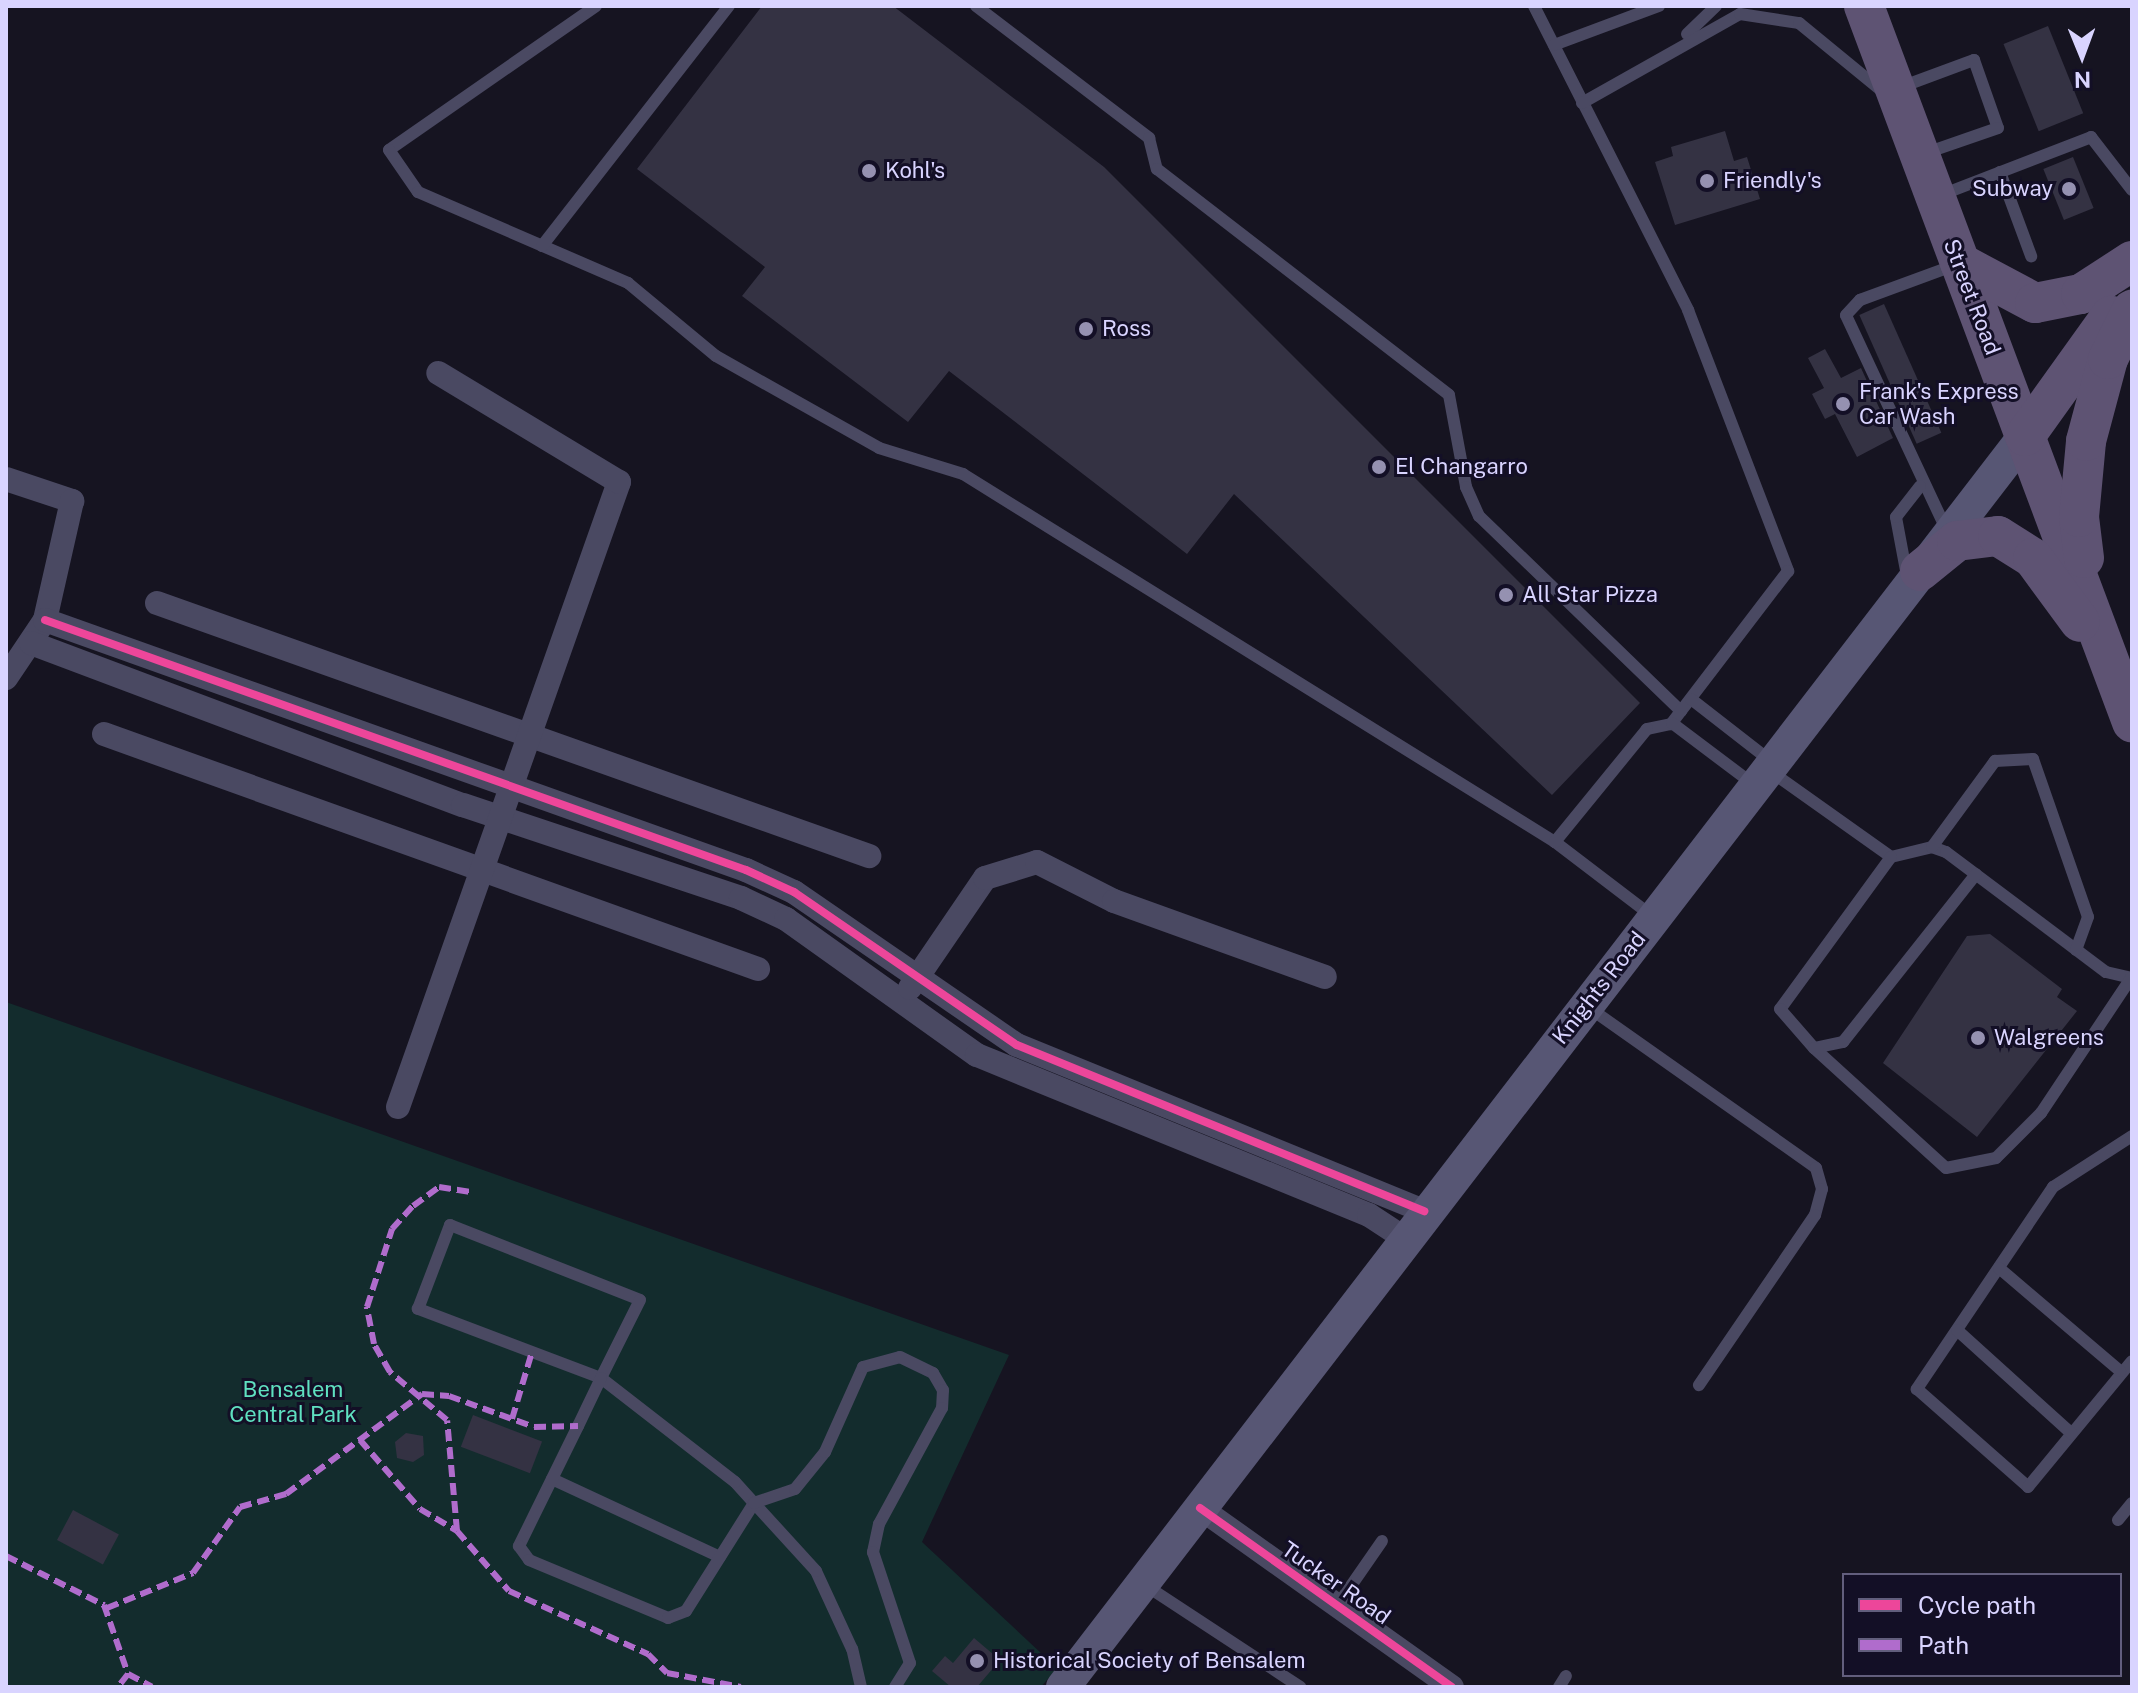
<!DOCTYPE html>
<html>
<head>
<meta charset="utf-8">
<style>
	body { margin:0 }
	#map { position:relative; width:2138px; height:1693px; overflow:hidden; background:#161421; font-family:"Public Sans",sans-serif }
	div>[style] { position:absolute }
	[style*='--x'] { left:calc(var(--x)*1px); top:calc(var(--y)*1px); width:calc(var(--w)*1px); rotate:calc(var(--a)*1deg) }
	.green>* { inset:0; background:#132c2d }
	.building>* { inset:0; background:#343243; transform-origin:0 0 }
	.lane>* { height:12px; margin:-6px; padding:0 6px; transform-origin:6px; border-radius:6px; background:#4a4962 }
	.street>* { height:24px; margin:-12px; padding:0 12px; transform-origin:12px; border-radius:12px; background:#4a4962 }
	.secondary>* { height:34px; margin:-17px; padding:0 17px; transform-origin:17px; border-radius:17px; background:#575674 }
	.primary>* { height:40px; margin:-20px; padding:0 20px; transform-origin:20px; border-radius:20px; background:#5e5373 }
	.quiet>* { height:6px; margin-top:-3px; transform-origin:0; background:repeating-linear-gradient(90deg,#b06ccc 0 12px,transparent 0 18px) }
	.cycleway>* { height:8px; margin:-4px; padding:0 4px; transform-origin:4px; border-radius:4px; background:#ed469a }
	.dots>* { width:22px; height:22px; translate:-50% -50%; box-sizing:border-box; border:4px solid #130f26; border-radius:50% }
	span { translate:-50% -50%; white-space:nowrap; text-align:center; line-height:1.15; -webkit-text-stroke:6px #130f26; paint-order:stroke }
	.poi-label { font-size:22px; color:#d9d4ff }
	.left { translate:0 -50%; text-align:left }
	.right { translate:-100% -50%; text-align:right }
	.street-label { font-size:22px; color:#d9d4ff }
	.park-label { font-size:22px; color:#5fe0c0 }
	.frame { position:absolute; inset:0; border:8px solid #d9d4ff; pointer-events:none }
	.legend { position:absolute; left:1842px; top:1573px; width:280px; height:104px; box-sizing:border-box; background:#130f26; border:2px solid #625e7d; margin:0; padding:10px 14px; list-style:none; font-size:24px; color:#d9d4ff }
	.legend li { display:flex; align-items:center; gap:16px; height:40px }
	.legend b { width:40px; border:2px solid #625e7d }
	.north { position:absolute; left:2042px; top:16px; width:80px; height:80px; -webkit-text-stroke:6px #130f26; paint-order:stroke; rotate:179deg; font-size:22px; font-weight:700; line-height:32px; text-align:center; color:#d9d4ff }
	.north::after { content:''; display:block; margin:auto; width:28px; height:36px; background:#d9d4ff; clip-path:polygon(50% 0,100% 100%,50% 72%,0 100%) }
</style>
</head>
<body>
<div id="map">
	<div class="green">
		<div style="clip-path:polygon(6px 1002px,1009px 1355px,922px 1542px,1057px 1668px,1041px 1687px,6px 1687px)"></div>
	</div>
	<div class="building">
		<div style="clip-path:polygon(762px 6px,893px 6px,1104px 167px,1640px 703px,1552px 795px,1234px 494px,1187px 554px,949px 371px,908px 422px,742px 296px,765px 267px,637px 169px)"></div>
		<div style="left:2048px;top:26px;width:94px;height:48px;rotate:68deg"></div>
		<div style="clip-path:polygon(1725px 131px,1734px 161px,1747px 157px,1760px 199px,1675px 225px,1655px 162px,1673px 156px,1671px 147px)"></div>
		<div style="left:2073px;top:157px;width:55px;height:32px;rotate:68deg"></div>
		<div style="left:1884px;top:304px;width:141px;height:27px;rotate:66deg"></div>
		<div style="clip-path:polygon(1825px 349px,1841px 378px,1861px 368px,1893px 438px,1857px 457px,1835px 414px,1825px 419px,1812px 394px,1824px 388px,1808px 358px)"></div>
		<div style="clip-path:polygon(1990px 934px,2062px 989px,2057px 997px,2077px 1011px,1977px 1137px,1883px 1063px,1967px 936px)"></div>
		<div style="left:473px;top:1415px;width:74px;height:34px;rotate:21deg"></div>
		<div style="clip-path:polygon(406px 1433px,423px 1436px,424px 1455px,413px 1462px,397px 1458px,395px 1442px)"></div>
		<div style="left:73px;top:1510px;width:52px;height:34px;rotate:28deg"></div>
		<div style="clip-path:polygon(974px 1638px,1000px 1660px,977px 1687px,951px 1687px,932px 1671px,945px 1656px,953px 1663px)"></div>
	</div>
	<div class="lane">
		<div style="--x:596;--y:6;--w:252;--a:145.2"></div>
		<div style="--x:389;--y:150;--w:51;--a:55.4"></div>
		<div style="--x:418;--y:192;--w:229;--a:23.4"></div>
		<div style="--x:628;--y:283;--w:114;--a:39.7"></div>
		<div style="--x:716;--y:356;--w:187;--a:29.4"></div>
		<div style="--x:879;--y:448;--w:88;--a:17.2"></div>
		<div style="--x:963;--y:474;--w:697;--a:31.87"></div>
		<div style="--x:1555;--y:842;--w:122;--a:37.3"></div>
		<div style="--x:976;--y:6;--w:218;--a:37.3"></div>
		<div style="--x:1149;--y:138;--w:32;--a:76"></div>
		<div style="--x:1157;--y:169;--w:369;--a:37.7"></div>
		<div style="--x:1449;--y:395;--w:94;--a:79.5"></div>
		<div style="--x:1466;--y:487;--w:32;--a:66"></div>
		<div style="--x:1479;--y:516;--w:281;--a:44"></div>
		<div style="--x:1534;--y:6;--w:341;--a:63.1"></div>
		<div style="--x:1688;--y:310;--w:280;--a:69"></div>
		<div style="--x:1788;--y:571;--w:193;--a:127.4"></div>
		<div style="--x:1671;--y:724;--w:25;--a:168"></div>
		<div style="--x:1647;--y:729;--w:146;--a:129.2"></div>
		<div style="--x:1687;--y:34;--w:40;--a:-44"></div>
		<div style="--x:1554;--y:45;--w:112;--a:-20.4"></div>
		<div style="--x:1901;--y:87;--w:78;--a:-20.3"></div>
		<div style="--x:1974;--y:60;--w:72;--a:70.6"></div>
		<div style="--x:1998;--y:128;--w:76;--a:160.9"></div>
		<div style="--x:1582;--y:103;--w:181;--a:-29.4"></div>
		<div style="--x:1740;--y:14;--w:60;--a:8.7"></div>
		<div style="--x:1799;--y:23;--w:107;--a:39.3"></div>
		<div style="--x:2000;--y:172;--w:90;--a:69.7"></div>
		<div style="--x:1941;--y:195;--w:161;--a:-21.1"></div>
		<div style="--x:2091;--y:137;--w:67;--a:52.3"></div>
		<div style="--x:542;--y:246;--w:304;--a:-52.1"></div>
		<div style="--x:1947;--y:531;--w:238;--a:-115.1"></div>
		<div style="--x:1846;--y:315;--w:21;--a:-47"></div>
		<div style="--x:1860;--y:300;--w:101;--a:-20.2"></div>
		<div style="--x:1907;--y:576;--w:60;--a:-100.6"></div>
		<div style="--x:1896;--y:517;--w:39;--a:-52"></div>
		<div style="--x:1691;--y:699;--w:103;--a:37.9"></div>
		<div style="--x:1672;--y:723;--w:101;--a:37"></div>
		<div style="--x:1770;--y:771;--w:148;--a:35.4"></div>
		<div style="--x:1891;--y:857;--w:42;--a:-13.7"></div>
		<div style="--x:1932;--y:847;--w:15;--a:20"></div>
		<div style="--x:1946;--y:852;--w:200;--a:36.9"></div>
		<div style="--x:2106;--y:972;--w:27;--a:13"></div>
		<div style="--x:1932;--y:847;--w:107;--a:-53.8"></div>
		<div style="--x:1995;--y:761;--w:38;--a:-3"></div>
		<div style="--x:2033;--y:759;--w:167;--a:70.8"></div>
		<div style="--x:2088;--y:917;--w:35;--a:110"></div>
		<div style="--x:1891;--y:857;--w:188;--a:126.1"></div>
		<div style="--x:1780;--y:1009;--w:52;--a:48.9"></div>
		<div style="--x:1814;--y:1048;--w:30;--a:-12"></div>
		<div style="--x:1843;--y:1042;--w:214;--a:-51.6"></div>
		<div style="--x:1588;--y:1007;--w:279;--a:35.2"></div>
		<div style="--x:1816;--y:1168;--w:22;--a:74"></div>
		<div style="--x:1822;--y:1189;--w:27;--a:105"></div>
		<div style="--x:1815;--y:1215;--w:206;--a:124.3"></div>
		<div style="--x:1814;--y:1048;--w:178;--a:42.3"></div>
		<div style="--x:1946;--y:1168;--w:51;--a:-11.3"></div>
		<div style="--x:1996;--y:1158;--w:64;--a:-45"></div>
		<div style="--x:2041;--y:1113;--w:162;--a:-56.3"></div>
		<div style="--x:2132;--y:1136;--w:94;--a:147.2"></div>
		<div style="--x:2053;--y:1187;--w:244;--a:124"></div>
		<div style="--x:1917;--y:1389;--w:148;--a:41.4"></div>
		<div style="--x:2028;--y:1487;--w:163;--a:-50.5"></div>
		<div style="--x:1999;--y:1268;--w:159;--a:40.4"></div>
		<div style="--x:1957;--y:1330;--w:154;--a:42.1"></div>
		<div style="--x:552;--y:1479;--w:185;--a:24.9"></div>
		<div style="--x:2118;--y:1520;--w:22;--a:-51"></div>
		<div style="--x:1145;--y:1585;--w:186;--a:33.3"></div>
		<div style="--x:1337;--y:1606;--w:79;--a:-55.3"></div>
		<div style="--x:861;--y:1687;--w:39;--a:-103"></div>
		<div style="--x:852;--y:1649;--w:86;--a:-114.8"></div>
		<div style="--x:816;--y:1571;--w:92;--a:-132.4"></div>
		<div style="--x:754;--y:1503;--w:28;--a:-132"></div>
		<div style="--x:735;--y:1482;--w:170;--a:-142.2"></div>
		<div style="--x:601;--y:1378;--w:196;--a:-159.3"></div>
		<div style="--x:418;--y:1309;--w:90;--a:-69.1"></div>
		<div style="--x:450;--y:1225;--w:204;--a:21.5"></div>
		<div style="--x:640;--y:1300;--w:87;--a:116.6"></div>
		<div style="--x:601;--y:1378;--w:53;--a:115.6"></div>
		<div style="--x:578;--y:1426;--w:134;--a:116.2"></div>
		<div style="--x:519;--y:1546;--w:17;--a:54"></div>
		<div style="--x:529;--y:1560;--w:151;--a:22.6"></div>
		<div style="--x:668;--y:1618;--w:19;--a:-21"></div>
		<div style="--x:686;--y:1611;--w:128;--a:-57.8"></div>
		<div style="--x:754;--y:1503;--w:43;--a:-18.9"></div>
		<div style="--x:795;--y:1489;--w:48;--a:-51"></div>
		<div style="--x:825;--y:1452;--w:93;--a:-65.9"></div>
		<div style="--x:863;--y:1367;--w:38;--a:-15"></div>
		<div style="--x:900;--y:1357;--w:37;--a:26"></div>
		<div style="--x:933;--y:1373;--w:20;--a:60"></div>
		<div style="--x:943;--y:1390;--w:18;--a:93"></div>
		<div style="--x:942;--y:1408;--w:132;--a:118.5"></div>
		<div style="--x:879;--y:1524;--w:29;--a:102"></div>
		<div style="--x:873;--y:1552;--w:117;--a:71.6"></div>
		<div style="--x:910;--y:1663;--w:28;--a:122"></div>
		<div style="--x:1559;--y:1687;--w:13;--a:-58"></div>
	</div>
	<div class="street">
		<div style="--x:6;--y:479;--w:70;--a:18.4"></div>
		<div style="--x:72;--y:501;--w:122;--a:102.8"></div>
		<div style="--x:45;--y:620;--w:70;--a:123.9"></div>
		<div style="--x:157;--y:603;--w:756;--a:19.56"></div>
		<div style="--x:45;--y:620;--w:744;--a:19.63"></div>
		<div style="--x:746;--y:870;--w:53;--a:24.6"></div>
		<div style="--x:794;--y:892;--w:270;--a:34.5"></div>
		<div style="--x:1017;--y:1045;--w:440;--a:22.2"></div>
		<div style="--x:31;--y:643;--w:461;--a:20.6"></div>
		<div style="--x:463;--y:805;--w:293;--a:18.5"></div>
		<div style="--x:741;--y:898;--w:50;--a:25"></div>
		<div style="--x:786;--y:919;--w:234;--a:35.5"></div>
		<div style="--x:977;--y:1055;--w:423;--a:22.2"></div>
		<div style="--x:1369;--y:1215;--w:42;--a:33.3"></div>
		<div style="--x:104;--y:734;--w:695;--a:19.76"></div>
		<div style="--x:910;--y:988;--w:133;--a:-55.7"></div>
		<div style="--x:985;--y:878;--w:54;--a:-17.1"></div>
		<div style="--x:1037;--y:862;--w:86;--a:26.9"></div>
		<div style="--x:1114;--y:901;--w:224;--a:19.8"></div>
		<div style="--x:398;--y:1107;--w:663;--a:-70.53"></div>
		<div style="--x:619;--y:482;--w:211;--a:-148.9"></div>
		<div style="--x:1200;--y:1508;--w:309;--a:35.4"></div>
	</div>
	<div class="secondary">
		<div style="--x:1063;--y:1687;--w:1578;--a:-52.44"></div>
	</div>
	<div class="primary">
		<div style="--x:1864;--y:6;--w:765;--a:69.48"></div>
		<div style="--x:1960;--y:263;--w:85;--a:28.1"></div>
		<div style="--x:2035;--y:303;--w:47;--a:-11.1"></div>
		<div style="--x:2081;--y:294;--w:61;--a:-32.9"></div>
		<div style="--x:2025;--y:436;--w:148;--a:-54.4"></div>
		<div style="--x:2084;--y:558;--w:41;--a:-97"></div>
		<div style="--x:2079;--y:517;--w:76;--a:-84.7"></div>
		<div style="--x:2086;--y:441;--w:85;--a:-75"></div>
		<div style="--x:2108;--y:359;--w:55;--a:-63.9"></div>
		<div style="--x:1920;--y:571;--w:48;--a:-39"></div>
		<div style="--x:1957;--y:541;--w:41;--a:-7"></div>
		<div style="--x:1998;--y:536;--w:41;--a:32.2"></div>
		<div style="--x:2033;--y:558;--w:79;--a:53.7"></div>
	</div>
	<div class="quiet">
		<div style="--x:512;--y:1419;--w:70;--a:-73.4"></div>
		<div style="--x:360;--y:1440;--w:91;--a:49"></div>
		<div style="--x:420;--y:1509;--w:43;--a:30.7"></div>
		<div style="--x:457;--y:1531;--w:79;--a:49.1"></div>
		<div style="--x:509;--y:1591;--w:153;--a:24.4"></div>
		<div style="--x:648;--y:1654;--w:27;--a:45"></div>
		<div style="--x:667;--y:1673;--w:75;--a:10.7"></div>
		<div style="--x:457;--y:1531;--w:111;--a:-95.1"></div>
		<div style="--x:447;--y:1420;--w:75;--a:-139.9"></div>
		<div style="--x:390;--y:1372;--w:32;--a:-120"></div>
		<div style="--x:374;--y:1344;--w:38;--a:-101"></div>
		<div style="--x:367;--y:1307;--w:82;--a:-72.2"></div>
		<div style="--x:392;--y:1229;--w:31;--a:-48"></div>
		<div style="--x:413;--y:1206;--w:32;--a:-36"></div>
		<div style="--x:439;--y:1187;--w:32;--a:9"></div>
		<div style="--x:6;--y:1556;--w:110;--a:26.6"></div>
		<div style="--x:104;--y:1605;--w:73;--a:70.8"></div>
		<div style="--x:128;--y:1674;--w:16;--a:128"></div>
		<div style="--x:107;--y:1608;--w:93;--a:-22.1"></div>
		<div style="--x:193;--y:1573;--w:81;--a:-54.5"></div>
		<div style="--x:240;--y:1507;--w:48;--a:-15.8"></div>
		<div style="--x:286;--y:1494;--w:169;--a:-36.3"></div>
		<div style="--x:422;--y:1394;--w:27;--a:4"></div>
		<div style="--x:449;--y:1396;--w:90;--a:20"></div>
		<div style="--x:534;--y:1427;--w:44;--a:-1.3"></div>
		<div style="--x:128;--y:1674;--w:27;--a:28"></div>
	</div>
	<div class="cycleway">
		<div style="--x:45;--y:620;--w:744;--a:19.63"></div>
		<div style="--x:746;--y:870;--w:53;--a:24.6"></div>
		<div style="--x:794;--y:892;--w:270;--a:34.5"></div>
		<div style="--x:1017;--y:1045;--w:440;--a:22.2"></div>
		<div style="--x:1200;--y:1508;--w:309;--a:35.4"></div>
	</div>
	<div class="dots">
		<div style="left:869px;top:171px;background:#9591b1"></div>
		<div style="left:1707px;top:181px;background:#9591b1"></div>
		<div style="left:2069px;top:189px;background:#9591b1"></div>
		<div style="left:1086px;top:329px;background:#9591b1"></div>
		<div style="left:1843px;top:404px;background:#9591b1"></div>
		<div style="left:1379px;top:467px;background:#9591b1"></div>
		<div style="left:1506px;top:595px;background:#9591b1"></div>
		<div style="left:1978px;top:1038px;background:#9591b1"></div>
		<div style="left:977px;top:1661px;background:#9591b1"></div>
	</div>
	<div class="poi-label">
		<span class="left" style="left:885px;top:171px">Kohl's</span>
		<span class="left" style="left:1723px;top:181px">Friendly's</span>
		<span class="right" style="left:2053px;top:189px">Subway</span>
		<span class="left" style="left:1102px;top:329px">Ross</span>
		<span class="left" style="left:1859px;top:404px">Frank's Express<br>Car Wash</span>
		<span class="left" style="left:1395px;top:467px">El Changarro</span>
		<span class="left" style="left:1522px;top:595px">All Star Pizza</span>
		<span class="left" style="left:1994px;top:1038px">Walgreens</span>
		<span class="left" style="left:993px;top:1661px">Historical Society of Bensalem</span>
	</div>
	<div class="street-label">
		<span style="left:1972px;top:297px;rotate:69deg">Street Road</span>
		<span style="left:1599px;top:988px;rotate:-52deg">Knights Road</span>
		<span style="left:1336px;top:1583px;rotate:35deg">Tucker Road</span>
	</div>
	<div class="park-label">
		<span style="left:293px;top:1402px">Bensalem<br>Central Park</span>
	</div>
	<div class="frame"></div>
	<ul class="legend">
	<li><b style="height:10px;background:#ed469a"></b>Cycle path</li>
	<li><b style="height:10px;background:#b06ccc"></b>Path</li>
	</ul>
	<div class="north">N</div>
</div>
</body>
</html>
